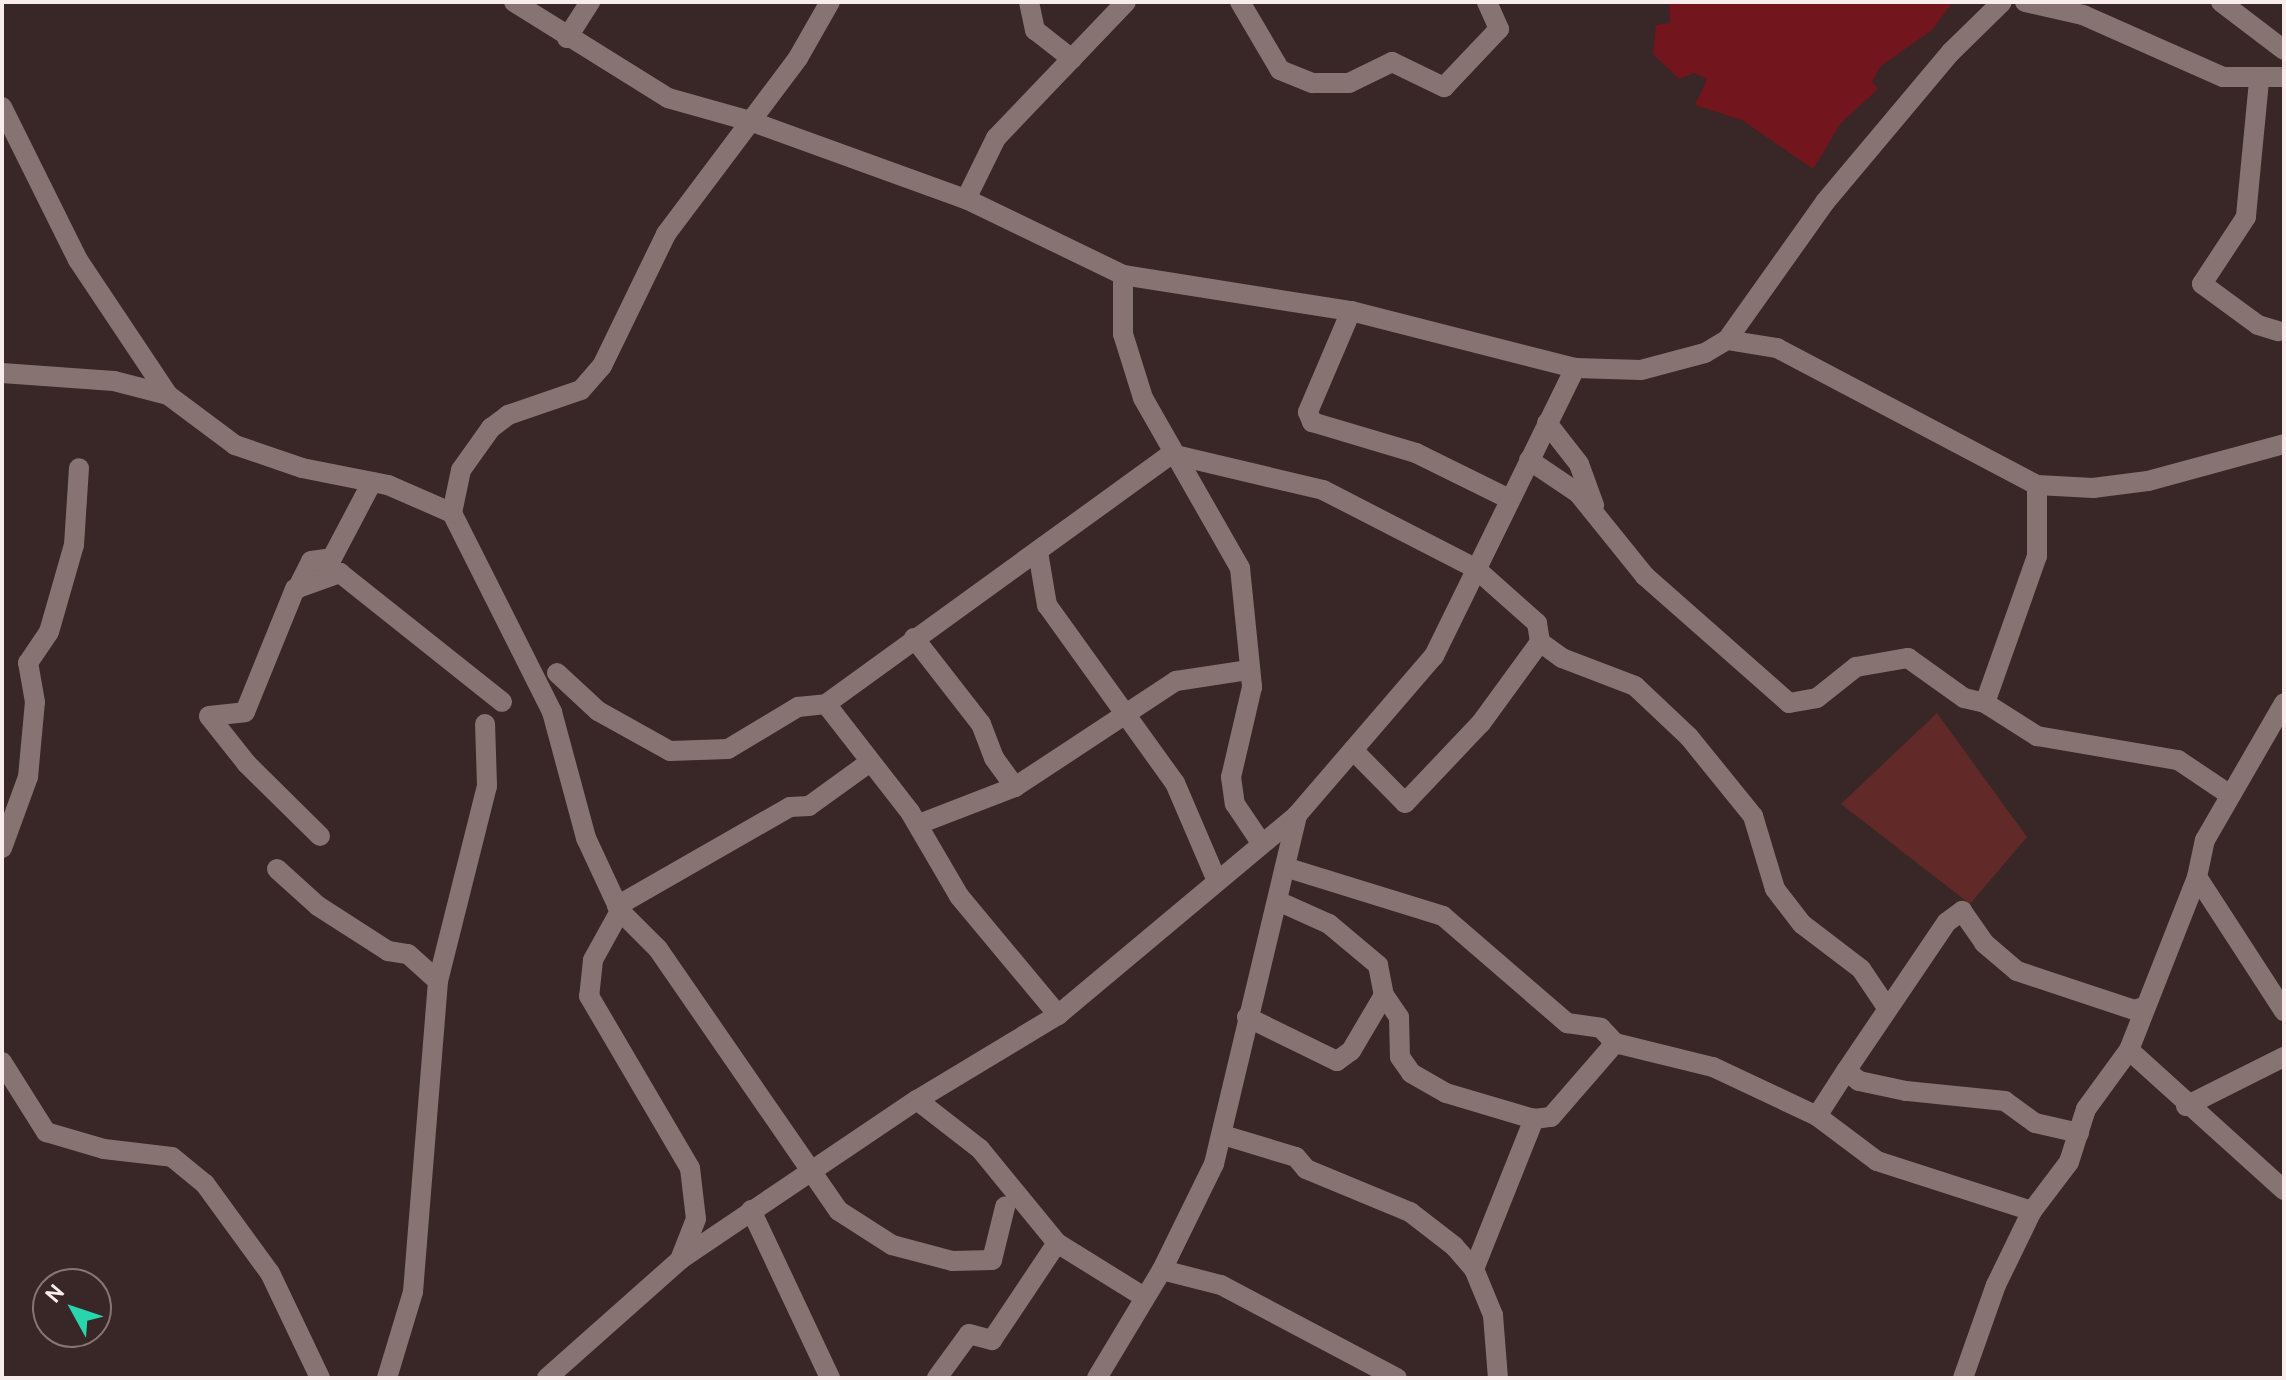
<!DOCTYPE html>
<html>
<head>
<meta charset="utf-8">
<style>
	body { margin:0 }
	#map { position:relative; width:2286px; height:1380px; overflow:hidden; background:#382726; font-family:Cabin,sans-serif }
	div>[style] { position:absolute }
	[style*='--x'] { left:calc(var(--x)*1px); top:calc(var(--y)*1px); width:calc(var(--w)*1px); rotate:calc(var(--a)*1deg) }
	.green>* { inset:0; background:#622929 }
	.water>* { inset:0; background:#72151d }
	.street>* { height:20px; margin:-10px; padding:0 10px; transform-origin:10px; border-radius:10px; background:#877372 }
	span { translate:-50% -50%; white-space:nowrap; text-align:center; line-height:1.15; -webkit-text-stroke:8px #382726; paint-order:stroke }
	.frame { position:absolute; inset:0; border:4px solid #f8edec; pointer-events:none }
	.north { position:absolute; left:32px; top:1268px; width:80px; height:80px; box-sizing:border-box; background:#382726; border:2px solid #857675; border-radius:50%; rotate:310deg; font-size:22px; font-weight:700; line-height:32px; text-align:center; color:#f8edec }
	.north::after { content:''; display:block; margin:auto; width:28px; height:36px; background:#28d5ad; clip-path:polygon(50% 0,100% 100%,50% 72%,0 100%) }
</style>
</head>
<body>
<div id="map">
	<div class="green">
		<div style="clip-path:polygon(1937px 713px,2027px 837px,1970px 904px,1841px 804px)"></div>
	</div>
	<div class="water">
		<div style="clip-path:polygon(1669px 2px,1950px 2px,1950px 6px,1932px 30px,1881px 66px,1872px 82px,1878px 89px,1841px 123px,1813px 169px,1742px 120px,1695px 105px,1707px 79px,1694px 73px,1679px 79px,1653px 54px,1656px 25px,1670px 23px)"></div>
	</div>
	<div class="street">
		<div style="--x:514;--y:2;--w:181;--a:31.9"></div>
		<div style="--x:668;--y:98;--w:85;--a:15.7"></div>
		<div style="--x:750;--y:121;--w:230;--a:19.9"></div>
		<div style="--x:966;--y:199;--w:174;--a:25.8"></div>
		<div style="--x:1123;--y:275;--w:231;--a:9"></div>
		<div style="--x:1351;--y:311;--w:231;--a:14.3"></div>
		<div style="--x:1575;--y:368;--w:66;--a:1.7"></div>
		<div style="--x:1641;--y:370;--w:66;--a:-14.9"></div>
		<div style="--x:1705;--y:353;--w:26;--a:-31"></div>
		<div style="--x:1727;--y:340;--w:169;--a:-54.6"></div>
		<div style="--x:1825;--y:202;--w:196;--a:-50"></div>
		<div style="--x:1951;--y:52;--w:71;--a:-44.4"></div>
		<div style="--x:1029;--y:2;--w:29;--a:78"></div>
		<div style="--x:1035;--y:30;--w:47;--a:38.1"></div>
		<div style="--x:1240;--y:2;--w:79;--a:59.5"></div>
		<div style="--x:1280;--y:70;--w:35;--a:22"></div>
		<div style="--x:1313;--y:83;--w:36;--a:0"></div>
		<div style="--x:1349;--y:83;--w:48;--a:-26"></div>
		<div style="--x:1392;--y:62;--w:58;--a:25.7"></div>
		<div style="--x:1444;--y:87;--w:80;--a:-46.5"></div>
		<div style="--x:1499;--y:29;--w:30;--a:-114"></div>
		<div style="--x:2025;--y:2;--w:59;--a:12.6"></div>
		<div style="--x:2083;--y:15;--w:153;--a:23.9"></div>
		<div style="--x:2223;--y:77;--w:61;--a:0"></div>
		<div style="--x:2221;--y:2;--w:79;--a:37.3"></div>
		<div style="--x:567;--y:38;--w:43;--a:-57.4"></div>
		<div style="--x:2259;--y:81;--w:137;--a:95.5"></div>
		<div style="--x:2246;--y:217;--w:80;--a:123.3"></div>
		<div style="--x:2202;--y:284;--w:69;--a:36.2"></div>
		<div style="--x:2258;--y:325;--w:21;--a:17"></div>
		<div style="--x:2;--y:107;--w:171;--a:63.6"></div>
		<div style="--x:78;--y:260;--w:162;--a:56.3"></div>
		<div style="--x:966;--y:199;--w:68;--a:-63.8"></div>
		<div style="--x:996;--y:138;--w:188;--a:-46.3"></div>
		<div style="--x:1123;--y:275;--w:59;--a:90"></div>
		<div style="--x:1123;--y:334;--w:67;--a:72.6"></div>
		<div style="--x:1143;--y:398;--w:196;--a:60.3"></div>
		<div style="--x:1240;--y:568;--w:120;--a:84.2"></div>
		<div style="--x:1252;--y:687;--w:92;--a:103.1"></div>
		<div style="--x:1231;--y:777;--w:27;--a:82"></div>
		<div style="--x:1235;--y:804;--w:48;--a:56"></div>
		<div style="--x:1351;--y:311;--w:110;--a:113.1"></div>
		<div style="--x:1308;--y:412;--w:11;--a:68"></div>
		<div style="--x:1312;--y:422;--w:109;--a:16.6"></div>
		<div style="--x:1416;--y:453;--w:104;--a:26.3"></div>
		<div style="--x:1727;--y:340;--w:51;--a:9.1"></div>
		<div style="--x:1777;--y:348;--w:294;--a:27.8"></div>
		<div style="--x:2037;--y:485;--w:56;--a:3.1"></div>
		<div style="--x:2093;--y:488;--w:55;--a:-7.3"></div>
		<div style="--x:2148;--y:481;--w:141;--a:-15.2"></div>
		<div style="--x:2;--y:373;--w:112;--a:4.1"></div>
		<div style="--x:114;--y:381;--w:56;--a:14.5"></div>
		<div style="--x:168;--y:395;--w:84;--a:36.7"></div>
		<div style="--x:235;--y:445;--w:71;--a:18.9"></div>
		<div style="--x:302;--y:468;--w:88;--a:11.2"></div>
		<div style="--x:388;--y:485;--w:70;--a:23.6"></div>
		<div style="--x:452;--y:513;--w:223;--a:63.3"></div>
		<div style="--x:552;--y:712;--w:131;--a:74.9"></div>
		<div style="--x:586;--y:838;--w:81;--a:65"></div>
		<div style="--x:620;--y:911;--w:56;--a:118.9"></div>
		<div style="--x:593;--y:960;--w:36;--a:96"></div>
		<div style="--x:589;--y:996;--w:199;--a:59.6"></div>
		<div style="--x:690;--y:1168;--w:51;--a:83.3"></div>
		<div style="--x:696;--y:1219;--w:41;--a:111.5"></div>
		<div style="--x:1547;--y:423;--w:52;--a:52"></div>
		<div style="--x:1579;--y:464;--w:44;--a:69.9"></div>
		<div style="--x:1529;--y:460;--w:59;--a:34"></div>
		<div style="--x:1578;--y:493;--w:107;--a:51.1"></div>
		<div style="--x:1645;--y:576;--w:192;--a:41.4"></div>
		<div style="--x:1789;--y:703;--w:28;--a:-10"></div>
		<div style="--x:1817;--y:698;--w:50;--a:-38.5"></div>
		<div style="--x:1856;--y:667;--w:53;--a:-9.8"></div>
		<div style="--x:1908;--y:658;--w:69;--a:35.5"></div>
		<div style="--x:1964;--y:698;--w:22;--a:13"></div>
		<div style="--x:2037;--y:485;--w:71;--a:90"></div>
		<div style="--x:2037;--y:556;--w:156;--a:109.5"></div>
		<div style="--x:1985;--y:703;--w:62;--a:32.4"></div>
		<div style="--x:2037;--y:736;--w:143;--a:9.7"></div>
		<div style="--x:2178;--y:760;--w:63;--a:33.9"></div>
		<div style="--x:452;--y:513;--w:44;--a:-78.2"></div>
		<div style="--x:461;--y:470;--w:52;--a:-54.5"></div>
		<div style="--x:491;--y:428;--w:21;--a:-37"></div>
		<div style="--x:508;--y:415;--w:77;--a:-18.9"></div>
		<div style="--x:581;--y:390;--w:32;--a:-49"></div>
		<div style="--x:602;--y:366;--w:147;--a:-64.1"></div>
		<div style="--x:666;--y:234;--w:220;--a:-53.1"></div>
		<div style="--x:798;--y:58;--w:64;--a:-60.3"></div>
		<div style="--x:1038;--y:552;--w:54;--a:80.4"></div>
		<div style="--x:1047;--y:605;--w:219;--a:54.3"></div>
		<div style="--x:1175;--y:783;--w:107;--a:66.8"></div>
		<div style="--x:297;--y:589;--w:31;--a:-63"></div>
		<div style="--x:311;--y:561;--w:21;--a:-8"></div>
		<div style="--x:332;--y:558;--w:86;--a:-62.2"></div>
		<div style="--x:914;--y:638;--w:109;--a:52.1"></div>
		<div style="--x:981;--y:724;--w:36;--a:69"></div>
		<div style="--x:994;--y:758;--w:36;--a:54"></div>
		<div style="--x:557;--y:673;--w:56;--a:42.8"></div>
		<div style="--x:598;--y:711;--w:82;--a:29.1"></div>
		<div style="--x:670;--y:751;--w:58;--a:-2"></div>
		<div style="--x:728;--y:749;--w:82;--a:-31"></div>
		<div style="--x:798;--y:707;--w:28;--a:-6"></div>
		<div style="--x:826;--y:704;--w:137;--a:52.1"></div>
		<div style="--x:910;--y:812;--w:97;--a:59.7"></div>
		<div style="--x:959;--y:896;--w:155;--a:50.2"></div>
		<div style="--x:826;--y:704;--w:426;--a:-35.9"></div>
		<div style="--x:1171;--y:454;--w:156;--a:13.3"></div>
		<div style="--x:1323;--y:490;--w:171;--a:27.2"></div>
		<div style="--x:1475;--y:568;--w:83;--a:41.6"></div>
		<div style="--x:1537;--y:623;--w:19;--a:81"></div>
		<div style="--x:1540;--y:642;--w:27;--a:36"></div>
		<div style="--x:1562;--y:658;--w:78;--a:21"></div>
		<div style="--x:1635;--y:686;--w:74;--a:43.4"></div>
		<div style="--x:1689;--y:737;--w:102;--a:51"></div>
		<div style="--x:1753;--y:816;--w:76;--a:73.2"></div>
		<div style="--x:1775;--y:889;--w:44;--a:52.4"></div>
		<div style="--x:1802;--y:924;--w:74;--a:37.3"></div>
		<div style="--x:1861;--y:969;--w:48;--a:56"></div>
		<div style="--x:1353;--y:750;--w:74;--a:45.5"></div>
		<div style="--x:1405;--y:803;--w:110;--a:-46.5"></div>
		<div style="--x:1481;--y:723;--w:100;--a:-53.9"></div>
		<div style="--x:919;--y:824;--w:103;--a:-21.1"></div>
		<div style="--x:1015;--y:787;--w:193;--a:-33.4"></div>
		<div style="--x:1176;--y:681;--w:74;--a:-8.6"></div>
		<div style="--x:320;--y:836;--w:103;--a:-135.4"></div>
		<div style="--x:247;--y:764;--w:61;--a:-128.4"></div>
		<div style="--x:209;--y:716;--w:36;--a:-6"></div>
		<div style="--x:245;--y:712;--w:133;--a:-67.9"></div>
		<div style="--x:295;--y:589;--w:48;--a:-19.6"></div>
		<div style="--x:340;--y:573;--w:207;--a:38.5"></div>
		<div style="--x:2;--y:848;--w:76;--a:-69.9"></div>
		<div style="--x:28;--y:777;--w:75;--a:-84.7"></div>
		<div style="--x:35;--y:702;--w:40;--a:-100"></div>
		<div style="--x:28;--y:663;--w:37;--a:-56"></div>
		<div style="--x:49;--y:632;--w:91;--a:-74"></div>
		<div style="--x:74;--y:545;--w:77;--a:-86.3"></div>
		<div style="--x:1288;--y:868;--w:162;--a:17.2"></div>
		<div style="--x:1443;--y:916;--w:164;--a:40.8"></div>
		<div style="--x:1567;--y:1023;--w:34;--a:8"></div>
		<div style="--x:1601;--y:1028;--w:21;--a:47"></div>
		<div style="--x:277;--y:869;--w:55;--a:42.1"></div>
		<div style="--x:318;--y:906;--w:83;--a:32.7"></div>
		<div style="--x:388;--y:951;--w:20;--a:9"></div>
		<div style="--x:408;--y:954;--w:40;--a:42"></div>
		<div style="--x:2197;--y:877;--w:160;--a:57"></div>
		<div style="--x:1280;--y:902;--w:54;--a:24.2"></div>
		<div style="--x:1329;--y:924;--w:64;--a:39.9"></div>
		<div style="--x:1378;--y:965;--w:31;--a:79"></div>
		<div style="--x:1384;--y:995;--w:27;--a:56"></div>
		<div style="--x:1399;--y:1017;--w:40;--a:88.6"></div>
		<div style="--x:1400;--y:1057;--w:19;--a:55"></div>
		<div style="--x:1411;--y:1073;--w:40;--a:29.7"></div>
		<div style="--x:1446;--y:1093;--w:92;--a:16.5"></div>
		<div style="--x:1534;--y:1119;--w:17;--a:-7"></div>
		<div style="--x:1551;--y:1117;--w:98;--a:-49.1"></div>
		<div style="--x:1615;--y:1043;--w:101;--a:13.8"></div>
		<div style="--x:1713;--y:1067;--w:115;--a:25.2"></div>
		<div style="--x:1817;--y:1116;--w:75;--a:36.9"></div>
		<div style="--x:1877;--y:1161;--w:163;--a:17.9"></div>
		<div style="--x:617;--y:906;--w:199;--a:-29.8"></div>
		<div style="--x:790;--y:807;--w:19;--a:-3"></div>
		<div style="--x:809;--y:806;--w:75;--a:-35.8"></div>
		<div style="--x:620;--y:911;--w:54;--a:45"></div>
		<div style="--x:658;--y:949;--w:318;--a:55.4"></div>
		<div style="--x:839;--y:1211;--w:63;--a:32.7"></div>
		<div style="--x:892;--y:1245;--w:62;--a:14.9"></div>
		<div style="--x:952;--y:1261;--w:40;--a:-1.4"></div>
		<div style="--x:992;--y:1260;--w:55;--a:-76.2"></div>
		<div style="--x:1247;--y:1017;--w:100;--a:26.1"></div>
		<div style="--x:1337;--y:1061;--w:17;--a:-36"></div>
		<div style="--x:1351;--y:1051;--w:65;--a:-59.5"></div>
		<div style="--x:2129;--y:1050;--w:209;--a:42.1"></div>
		<div style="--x:2;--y:1062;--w:83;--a:57.8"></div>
		<div style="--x:46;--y:1132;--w:60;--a:16.3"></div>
		<div style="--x:104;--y:1149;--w:68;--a:6.7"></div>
		<div style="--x:172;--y:1157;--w:43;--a:39.3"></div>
		<div style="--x:205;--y:1184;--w:110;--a:53.9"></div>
		<div style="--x:270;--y:1273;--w:116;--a:64.5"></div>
		<div style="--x:917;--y:1100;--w:80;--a:37.9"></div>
		<div style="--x:980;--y:1149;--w:122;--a:50.7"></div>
		<div style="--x:1057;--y:1243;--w:102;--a:31.8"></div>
		<div style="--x:2186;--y:1106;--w:110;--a:-26.6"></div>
		<div style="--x:1817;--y:1116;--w:54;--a:-57.2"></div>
		<div style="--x:2079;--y:1133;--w:45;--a:-167.2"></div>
		<div style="--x:2035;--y:1123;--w:37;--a:-144"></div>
		<div style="--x:2005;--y:1101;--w:100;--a:-174.2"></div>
		<div style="--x:1906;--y:1091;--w:48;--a:-168"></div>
		<div style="--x:1859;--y:1081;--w:16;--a:-142"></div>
		<div style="--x:1846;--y:1071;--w:180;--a:-55.9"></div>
		<div style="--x:1947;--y:922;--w:19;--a:-36"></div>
		<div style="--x:1962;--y:911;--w:39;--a:55"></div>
		<div style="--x:1984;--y:943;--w:43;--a:40.3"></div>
		<div style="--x:2017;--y:971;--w:123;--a:18.4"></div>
		<div style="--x:2134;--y:1010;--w:10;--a:-17"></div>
		<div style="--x:1223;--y:1135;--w:76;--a:16.8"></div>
		<div style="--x:1296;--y:1157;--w:16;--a:50"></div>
		<div style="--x:1306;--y:1169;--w:113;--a:22.5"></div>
		<div style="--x:1410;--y:1212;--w:56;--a:37.7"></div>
		<div style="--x:1454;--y:1246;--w:30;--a:49"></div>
		<div style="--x:1474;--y:1269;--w:50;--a:67.6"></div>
		<div style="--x:1493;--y:1315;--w:63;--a:85.5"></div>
		<div style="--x:751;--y:1210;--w:186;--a:64.8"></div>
		<div style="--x:1474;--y:1269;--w:162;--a:-68.2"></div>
		<div style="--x:1162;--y:1270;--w:61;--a:14.3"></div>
		<div style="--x:1221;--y:1285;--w:199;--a:27.9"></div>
		<div style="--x:387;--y:1378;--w:90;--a:-73.2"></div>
		<div style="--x:413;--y:1292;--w:312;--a:-85.4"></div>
		<div style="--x:438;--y:981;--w:201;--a:-75.9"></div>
		<div style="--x:487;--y:786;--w:62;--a:-91.8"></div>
		<div style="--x:547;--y:1378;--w:179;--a:-41.6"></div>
		<div style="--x:681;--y:1259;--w:285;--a:-34"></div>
		<div style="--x:917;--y:1100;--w:165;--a:-31.1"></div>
		<div style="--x:1058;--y:1015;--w:312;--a:-39.9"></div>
		<div style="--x:1297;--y:815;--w:210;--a:-49.3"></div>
		<div style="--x:1434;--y:656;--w:321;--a:-63.9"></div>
		<div style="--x:937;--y:1378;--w:54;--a:-54"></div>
		<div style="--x:969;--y:1334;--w:24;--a:15"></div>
		<div style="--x:992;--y:1340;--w:117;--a:-56.2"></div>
		<div style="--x:1097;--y:1378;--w:126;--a:-59"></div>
		<div style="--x:1162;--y:1270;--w:118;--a:-63.9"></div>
		<div style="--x:1214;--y:1164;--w:359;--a:-76.6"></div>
		<div style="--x:1963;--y:1378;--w:99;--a:-70.5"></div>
		<div style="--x:1996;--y:1285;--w:82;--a:-64.1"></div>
		<div style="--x:2032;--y:1211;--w:61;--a:-52.9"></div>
		<div style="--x:2069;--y:1162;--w:56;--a:-72.2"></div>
		<div style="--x:2086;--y:1109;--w:73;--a:-53.9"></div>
		<div style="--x:2129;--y:1050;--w:186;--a:-68.5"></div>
		<div style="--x:2197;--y:877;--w:38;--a:-78"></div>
		<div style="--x:2205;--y:840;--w:158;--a:-60"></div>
	</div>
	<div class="frame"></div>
	<div class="north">N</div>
</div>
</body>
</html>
